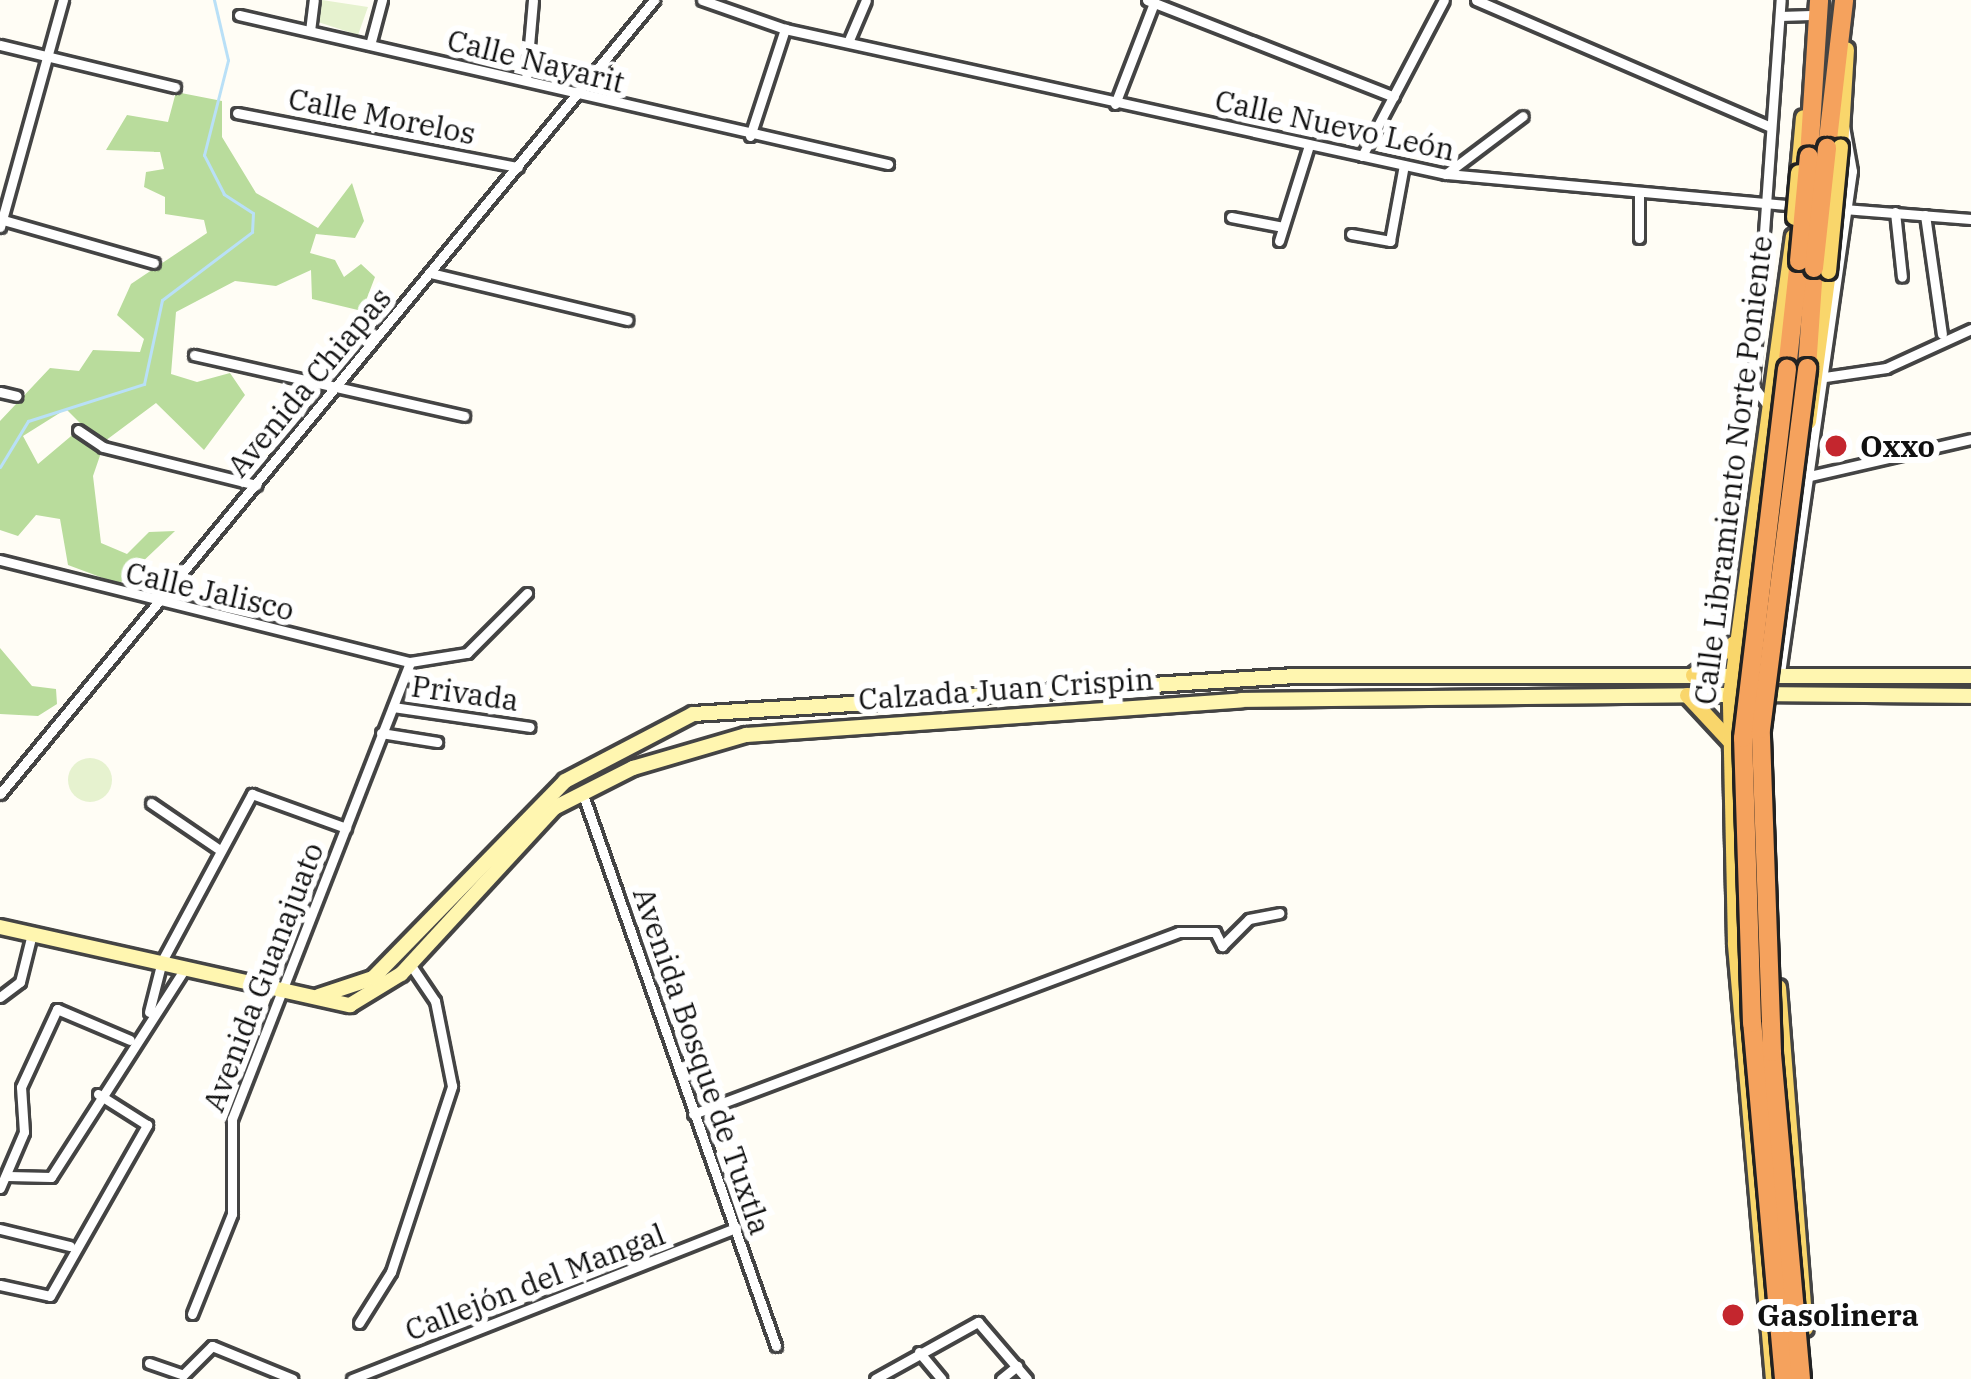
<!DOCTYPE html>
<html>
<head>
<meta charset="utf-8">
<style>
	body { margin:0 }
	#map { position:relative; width:1971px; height:1379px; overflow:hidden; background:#fffdf5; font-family:"IBM Plex Serif",serif }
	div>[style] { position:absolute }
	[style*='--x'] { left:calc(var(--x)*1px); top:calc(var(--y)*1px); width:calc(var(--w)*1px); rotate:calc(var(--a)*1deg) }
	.forest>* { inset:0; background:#b9dc9c }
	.pitch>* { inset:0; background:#e6f2cf }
	.round { border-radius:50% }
	.stream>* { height:3px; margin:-1.5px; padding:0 1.5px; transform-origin:1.5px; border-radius:1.5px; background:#b9e0f7 }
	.roads { filter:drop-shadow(3px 0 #444) drop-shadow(-3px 0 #444) drop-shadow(0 3px #444) drop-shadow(0 -3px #444) }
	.street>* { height:9px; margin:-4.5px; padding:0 4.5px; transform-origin:4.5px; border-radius:4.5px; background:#fff }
	.secondary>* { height:14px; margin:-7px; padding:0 7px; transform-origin:7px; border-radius:7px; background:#fff6b0 }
	.primary>* { height:15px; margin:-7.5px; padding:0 7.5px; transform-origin:7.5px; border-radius:7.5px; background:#f9d66b }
	.highway>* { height:18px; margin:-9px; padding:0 9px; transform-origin:9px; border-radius:9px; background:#f5a25d }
	.bridges { filter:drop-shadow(3px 0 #222) drop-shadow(-3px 0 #222) drop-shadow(0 3px #222) drop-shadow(0 -3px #222) }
	.primary-bridge>* { height:15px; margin:-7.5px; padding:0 7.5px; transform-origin:7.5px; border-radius:7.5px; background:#f9d66b }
	.highway-bridge>* { height:18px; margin:-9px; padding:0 9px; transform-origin:9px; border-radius:9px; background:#f5a25d }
	.dots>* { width:33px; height:33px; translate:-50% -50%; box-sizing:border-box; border:6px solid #fff; border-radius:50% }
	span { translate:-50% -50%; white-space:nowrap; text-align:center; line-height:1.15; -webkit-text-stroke:12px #fff; paint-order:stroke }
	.street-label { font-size:30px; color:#111 }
	.poi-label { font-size:30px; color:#111; font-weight:700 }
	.left { translate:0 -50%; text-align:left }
</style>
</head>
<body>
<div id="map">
	<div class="forest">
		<div style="clip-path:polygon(evenodd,176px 92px,222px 101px,222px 137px,256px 193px,318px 228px,352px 183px,364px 221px,355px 238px,316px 234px,310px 253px,335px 260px,344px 277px,361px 264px,375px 277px,362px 311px,312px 299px,311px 270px,276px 286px,235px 281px,176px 312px,171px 374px,197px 382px,230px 373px,245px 395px,204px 450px,156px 403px,105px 441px,93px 476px,101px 543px,127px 554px,149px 532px,175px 531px,119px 584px,68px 565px,60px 519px,36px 515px,18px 536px,0 530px,0 421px,50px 368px,79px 371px,93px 350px,140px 352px,144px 339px,117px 315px,131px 284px,207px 233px,204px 220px,165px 214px,165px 197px,144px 187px,146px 172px,164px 169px,160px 152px,106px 150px,127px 115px,168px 122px,176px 92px,66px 409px,83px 426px,38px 464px,23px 436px,66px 409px)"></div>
		<div style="clip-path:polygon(0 648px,32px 686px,56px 689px,57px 704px,38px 716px,0 714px)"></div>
	</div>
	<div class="pitch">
		<div style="clip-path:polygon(322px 0,368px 7px,358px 35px,315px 21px)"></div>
		<div class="round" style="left:68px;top:758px;width:44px;height:44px"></div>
	</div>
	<div class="stream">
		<div style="--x:0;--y:467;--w:54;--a:-58.7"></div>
		<div style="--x:28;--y:421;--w:122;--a:-17.7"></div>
		<div style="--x:144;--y:384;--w:86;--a:-77.9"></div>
		<div style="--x:162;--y:300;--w:113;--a:-37.1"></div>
		<div style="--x:252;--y:232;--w:19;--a:-87"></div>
		<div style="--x:253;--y:213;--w:35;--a:-147"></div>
		<div style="--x:224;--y:194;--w:44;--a:-117.1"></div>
		<div style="--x:204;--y:155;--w:98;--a:-75.8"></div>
		<div style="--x:228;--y:60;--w:62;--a:-103.1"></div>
	</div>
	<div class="roads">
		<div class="street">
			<div style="--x:702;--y:0;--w:88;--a:19.3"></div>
			<div style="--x:785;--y:29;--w:677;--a:12.37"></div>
			<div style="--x:1446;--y:174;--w:351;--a:5.2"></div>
			<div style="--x:1147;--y:0;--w:265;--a:21.4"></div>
			<div style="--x:1476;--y:0;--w:318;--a:23.3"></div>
			<div style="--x:239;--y:15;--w:666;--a:12.93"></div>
			<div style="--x:1780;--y:16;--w:31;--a:-2"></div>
			<div style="--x:310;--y:31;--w:31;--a:-83"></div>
			<div style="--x:849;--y:40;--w:43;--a:-67"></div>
			<div style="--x:0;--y:45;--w:180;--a:13.5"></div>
			<div style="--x:370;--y:45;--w:47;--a:-75.1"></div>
			<div style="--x:526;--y:80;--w:80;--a:-85"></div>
			<div style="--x:1115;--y:104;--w:108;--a:-68.9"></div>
			<div style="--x:237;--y:113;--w:286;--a:10.9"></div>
			<div style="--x:750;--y:136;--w:113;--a:-71.9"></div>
			<div style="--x:1362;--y:156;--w:176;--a:-62.3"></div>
			<div style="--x:1446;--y:174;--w:96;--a:-37"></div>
			<div style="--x:1831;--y:208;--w:140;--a:4.5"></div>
			<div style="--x:1895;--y:212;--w:65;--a:83.9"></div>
			<div style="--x:1925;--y:215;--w:120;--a:81.9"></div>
			<div style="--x:1231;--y:217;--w:53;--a:10.9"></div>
			<div style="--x:0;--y:219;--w:160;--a:15.9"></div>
			<div style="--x:0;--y:227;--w:236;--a:-74.5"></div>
			<div style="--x:1351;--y:234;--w:40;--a:10"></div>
			<div style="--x:1390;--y:241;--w:77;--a:-79.6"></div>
			<div style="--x:1639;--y:238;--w:45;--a:-90"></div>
			<div style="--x:1279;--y:241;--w:101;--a:-72.6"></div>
			<div style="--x:430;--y:273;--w:203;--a:13.4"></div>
			<div style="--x:194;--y:355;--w:277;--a:12.7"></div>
			<div style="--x:1825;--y:377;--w:62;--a:-8.4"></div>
			<div style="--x:1886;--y:368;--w:94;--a:-24.6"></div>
			<div style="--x:0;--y:392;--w:17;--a:13"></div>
			<div style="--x:1769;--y:407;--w:26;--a:-127"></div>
			<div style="--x:1753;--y:386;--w:387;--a:-85.9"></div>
			<div style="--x:78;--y:430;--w:30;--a:34"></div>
			<div style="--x:103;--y:447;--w:158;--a:13.9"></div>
			<div style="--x:1801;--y:478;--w:174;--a:-12.9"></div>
			<div style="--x:0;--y:560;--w:422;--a:14"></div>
			<div style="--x:410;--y:662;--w:58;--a:-9"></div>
			<div style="--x:467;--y:653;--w:85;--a:-45"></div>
			<div style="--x:1780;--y:673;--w:507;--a:-81.84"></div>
			<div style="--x:1852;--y:171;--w:63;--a:-100.1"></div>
			<div style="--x:393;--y:707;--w:138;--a:8.3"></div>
			<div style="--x:381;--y:733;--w:57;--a:9.1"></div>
			<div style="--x:582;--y:792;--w:587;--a:70.7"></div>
			<div style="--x:0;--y:794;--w:1029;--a:-50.52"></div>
			<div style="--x:151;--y:803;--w:80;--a:34.3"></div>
			<div style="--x:0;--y:997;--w:25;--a:-37"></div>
			<div style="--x:20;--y:982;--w:49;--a:-76"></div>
			<div style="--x:149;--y:1012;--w:53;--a:-75.7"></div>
			<div style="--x:162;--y:961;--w:190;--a:-61.7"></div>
			<div style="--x:252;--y:794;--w:100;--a:19.9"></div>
			<div style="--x:693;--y:1114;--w:519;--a:-20.53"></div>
			<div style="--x:1179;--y:932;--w:36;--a:0"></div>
			<div style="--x:1215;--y:932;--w:16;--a:63"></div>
			<div style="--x:1222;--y:946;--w:38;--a:-45"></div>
			<div style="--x:1249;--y:919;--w:31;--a:-11"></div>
			<div style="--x:8;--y:1176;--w:43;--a:1.3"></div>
			<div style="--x:51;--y:1177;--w:245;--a:-57.3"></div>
			<div style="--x:0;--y:1188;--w:61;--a:-66.8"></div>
			<div style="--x:24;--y:1132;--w:45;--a:-93.8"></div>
			<div style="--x:21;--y:1087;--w:86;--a:-65.2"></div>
			<div style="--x:57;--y:1009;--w:79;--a:23"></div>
			<div style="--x:0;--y:1229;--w:72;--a:13.7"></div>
			<div style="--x:0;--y:1285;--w:51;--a:12.4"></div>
			<div style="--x:50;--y:1296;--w:197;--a:-60.4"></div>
			<div style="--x:147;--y:1125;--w:58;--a:-147.7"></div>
			<div style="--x:192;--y:1314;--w:108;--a:-68.2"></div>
			<div style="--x:232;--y:1214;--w:95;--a:-90"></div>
			<div style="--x:232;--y:1119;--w:490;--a:-68.7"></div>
			<div style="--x:359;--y:1323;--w:60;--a:-57.9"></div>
			<div style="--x:391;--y:1272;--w:196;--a:-71.8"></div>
			<div style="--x:452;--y:1086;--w:87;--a:-101.3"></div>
			<div style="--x:435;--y:1001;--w:45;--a:-124"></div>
			<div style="--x:919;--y:1352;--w:35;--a:50"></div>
			<div style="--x:149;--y:1363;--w:36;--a:19"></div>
			<div style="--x:183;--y:1375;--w:41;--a:-45"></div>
			<div style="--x:212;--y:1346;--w:87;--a:22.2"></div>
			<div style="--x:352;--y:1379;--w:413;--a:-21.5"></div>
			<div style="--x:875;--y:1379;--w:118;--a:-29"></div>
			<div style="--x:978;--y:1322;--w:75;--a:49.3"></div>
			<div style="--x:1001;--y:1379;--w:21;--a:-39"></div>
		</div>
		<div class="secondary">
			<div style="--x:1760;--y:694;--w:211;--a:0.5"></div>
			<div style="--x:0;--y:927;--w:359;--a:12.6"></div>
			<div style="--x:350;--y:1005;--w:60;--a:-31.3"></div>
			<div style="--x:401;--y:974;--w:226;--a:-47.3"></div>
			<div style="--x:554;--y:808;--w:89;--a:-26.9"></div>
			<div style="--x:633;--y:768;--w:118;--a:-16.3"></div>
			<div style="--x:746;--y:735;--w:496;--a:-4"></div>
			<div style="--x:1241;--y:700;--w:497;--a:-0.6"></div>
			<div style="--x:319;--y:996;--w:57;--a:-18.4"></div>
			<div style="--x:373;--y:978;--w:275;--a:-45.7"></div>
			<div style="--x:565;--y:781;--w:144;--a:-27.6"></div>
			<div style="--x:693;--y:714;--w:603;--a:-3.61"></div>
			<div style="--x:1295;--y:676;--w:676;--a:0"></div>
		</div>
		<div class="primary">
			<div style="--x:1840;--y:147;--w:98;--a:-86.5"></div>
			<div style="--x:1798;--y:172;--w:55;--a:-84.8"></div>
			<div style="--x:1808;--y:421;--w:151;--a:-82.4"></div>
			<div style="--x:1693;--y:675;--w:52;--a:-38"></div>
			<div style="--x:1687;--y:695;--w:62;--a:47"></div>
			<div style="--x:1778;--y:987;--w:342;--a:85.5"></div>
			<div style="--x:1773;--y:1379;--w:438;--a:-95"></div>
			<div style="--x:1735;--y:943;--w:248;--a:-91.2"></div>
			<div style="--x:1730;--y:695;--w:463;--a:-82.2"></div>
		</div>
		<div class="highway">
			<div style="--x:1827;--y:148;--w:149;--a:-83.4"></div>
			<div style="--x:1809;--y:156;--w:156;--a:-86.3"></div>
			<div style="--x:1807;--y:368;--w:100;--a:-86"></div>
			<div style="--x:1787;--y:369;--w:109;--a:-83.7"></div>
		</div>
	</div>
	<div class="bridges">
		<div class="primary-bridge">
			<div style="--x:1794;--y:217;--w:45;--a:-84.9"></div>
			<div style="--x:1828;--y:271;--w:125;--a:-84.5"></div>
		</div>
		<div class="highway-bridge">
			<div style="--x:1799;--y:261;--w:105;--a:-84.6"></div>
			<div style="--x:1814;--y:268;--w:121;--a:-83.8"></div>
			<div style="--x:1784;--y:1379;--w:357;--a:-95.1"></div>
			<div style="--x:1752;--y:1023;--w:285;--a:-91.8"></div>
			<div style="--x:1743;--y:738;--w:372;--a:-83.2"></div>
			<div style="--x:1801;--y:1379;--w:328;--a:-95.1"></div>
			<div style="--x:1772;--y:1052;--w:323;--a:-92"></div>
			<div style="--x:1761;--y:729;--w:364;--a:-82.7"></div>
		</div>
	</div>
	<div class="dots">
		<div style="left:1836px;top:446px;background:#c4262e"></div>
		<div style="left:1733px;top:1315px;background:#c4262e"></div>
	</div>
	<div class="street-label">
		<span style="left:536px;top:61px;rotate:14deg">Calle Nayarit</span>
		<span style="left:382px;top:116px;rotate:11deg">Calle Morelos</span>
		<span style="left:1335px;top:125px;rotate:12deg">Calle Nuevo León</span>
		<span style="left:309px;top:382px;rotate:-50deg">Avenida Chiapas</span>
		<span style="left:1733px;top:470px;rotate:-83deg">Calle Libramiento Norte Poniente</span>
		<span style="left:210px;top:591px;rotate:13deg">Calle Jalisco</span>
		<span style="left:1006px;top:689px;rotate:-4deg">Calzada Juan Crispin</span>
		<span style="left:465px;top:693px;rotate:8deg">Privada</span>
		<span style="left:263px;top:977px;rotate:-69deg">Avenida Guanajuato</span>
		<span style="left:702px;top:1061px;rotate:71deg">Avenida Bosque de Tuxtla</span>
		<span style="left:535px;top:1282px;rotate:-21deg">Callejón del Mangal</span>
	</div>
	<div class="poi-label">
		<span class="left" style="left:1860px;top:446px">Oxxo</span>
		<span class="left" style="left:1757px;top:1315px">Gasolinera</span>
	</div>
</div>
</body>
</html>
